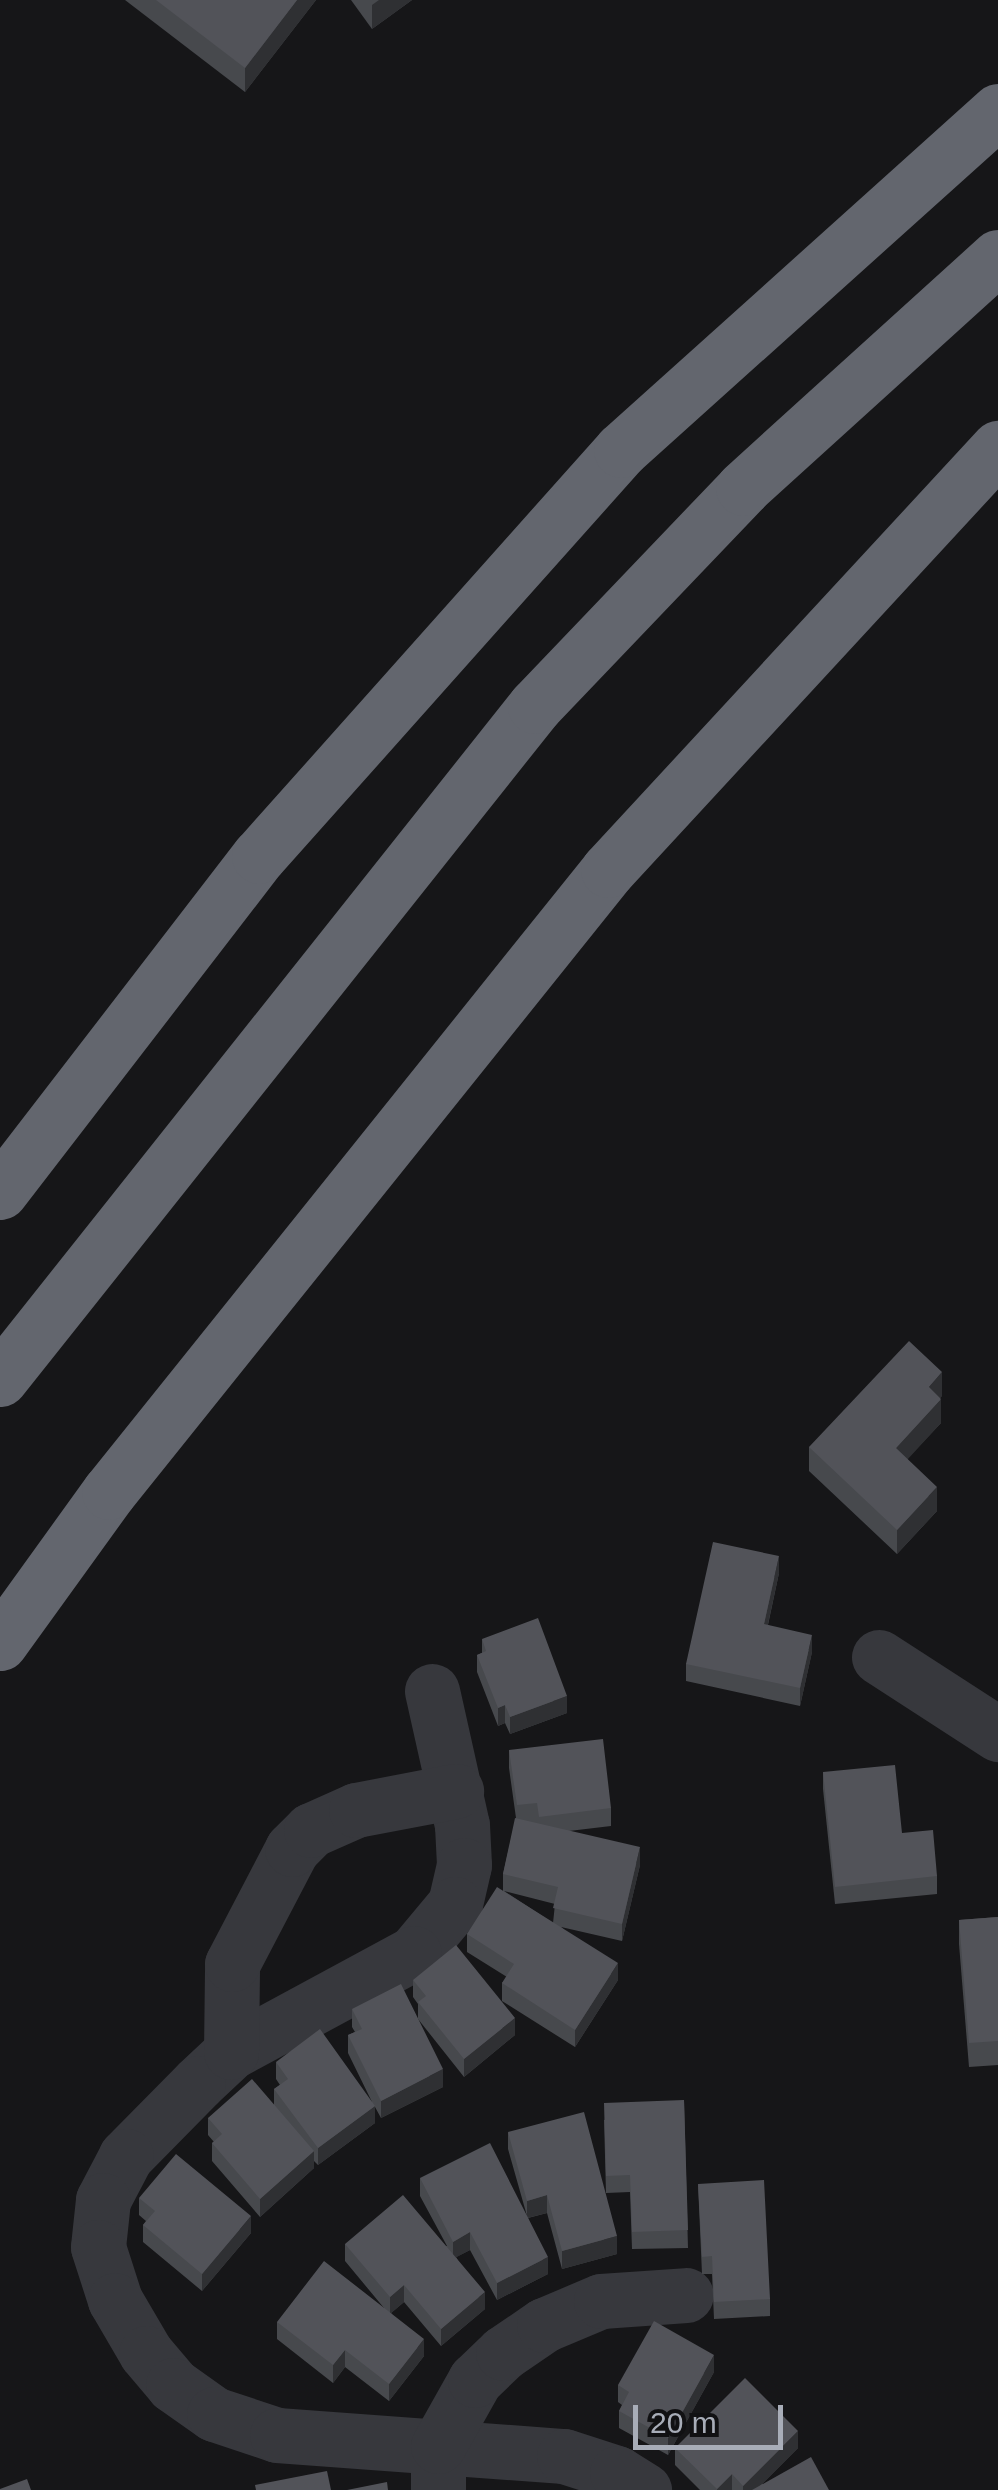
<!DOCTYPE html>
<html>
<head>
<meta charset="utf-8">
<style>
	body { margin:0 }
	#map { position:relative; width:998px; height:2490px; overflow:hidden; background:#161618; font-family:Arial,sans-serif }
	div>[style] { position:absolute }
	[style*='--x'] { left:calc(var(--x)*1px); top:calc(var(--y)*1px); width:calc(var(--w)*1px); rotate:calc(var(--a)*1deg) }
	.minor>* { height:55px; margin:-27.5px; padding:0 27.5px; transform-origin:27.5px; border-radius:27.5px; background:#37383d }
	.highway>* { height:55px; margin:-27.5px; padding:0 27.5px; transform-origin:27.5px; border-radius:27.5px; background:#63666e }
	.wall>* { inset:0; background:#47494d }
	.shaded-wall>* { inset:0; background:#2f3033 }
	.building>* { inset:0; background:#525359 }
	span { translate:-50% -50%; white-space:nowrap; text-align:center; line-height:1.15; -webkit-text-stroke:10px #111113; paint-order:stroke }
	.scale { position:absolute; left:633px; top:2405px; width:150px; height:45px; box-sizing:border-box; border:5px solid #a8adb8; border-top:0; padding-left:12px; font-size:30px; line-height:35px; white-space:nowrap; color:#a8adb8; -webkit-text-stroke:8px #111113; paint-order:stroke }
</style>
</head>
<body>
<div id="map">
	<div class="minor">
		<div style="--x:879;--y:1657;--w:142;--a:32.9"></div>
		<div style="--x:432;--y:1691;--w:137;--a:77.4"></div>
		<div style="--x:462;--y:1825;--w:40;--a:87.1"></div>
		<div style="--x:464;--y:1865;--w:40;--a:103"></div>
		<div style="--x:455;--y:1904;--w:64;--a:129.9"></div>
		<div style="--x:414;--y:1953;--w:208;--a:151.6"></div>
		<div style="--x:231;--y:2052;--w:45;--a:136.8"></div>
		<div style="--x:198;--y:2083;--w:103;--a:134.6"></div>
		<div style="--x:126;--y:2156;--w:50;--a:117.6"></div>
		<div style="--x:103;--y:2200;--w:47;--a:96.1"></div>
		<div style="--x:98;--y:2247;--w:56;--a:72.2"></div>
		<div style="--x:115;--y:2300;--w:61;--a:59.7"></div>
		<div style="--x:146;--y:2353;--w:42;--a:49.8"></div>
		<div style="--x:173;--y:2385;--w:50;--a:35.3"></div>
		<div style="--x:214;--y:2414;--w:66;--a:18.4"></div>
		<div style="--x:277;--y:2435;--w:288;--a:4.2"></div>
		<div style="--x:564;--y:2456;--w:56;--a:17.8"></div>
		<div style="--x:617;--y:2473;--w:32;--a:32"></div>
		<div style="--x:231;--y:2052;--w:88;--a:-89.3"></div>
		<div style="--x:232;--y:1964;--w:130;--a:-62.4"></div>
		<div style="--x:292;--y:1849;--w:27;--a:-45"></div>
		<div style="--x:311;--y:1830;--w:49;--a:-24"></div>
		<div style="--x:356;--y:1810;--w:102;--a:-10.8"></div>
		<div style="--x:438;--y:2490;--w:44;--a:-90"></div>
		<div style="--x:438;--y:2446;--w:76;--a:-60.7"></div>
		<div style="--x:475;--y:2380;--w:39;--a:-44"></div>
		<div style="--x:503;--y:2353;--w:50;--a:-34.3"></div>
		<div style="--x:544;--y:2325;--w:62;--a:-22.8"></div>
		<div style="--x:601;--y:2301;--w:85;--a:-4"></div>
	</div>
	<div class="highway">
		<div style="--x:0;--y:1192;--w:424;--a:-52.4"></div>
		<div style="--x:259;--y:856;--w:544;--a:-48.28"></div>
		<div style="--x:621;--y:450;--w:507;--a:-41.96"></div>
		<div style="--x:0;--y:1379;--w:860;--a:-51.52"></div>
		<div style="--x:535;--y:706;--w:301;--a:-46.3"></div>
		<div style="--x:743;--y:488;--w:344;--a:-42.2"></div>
		<div style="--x:0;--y:1643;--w:186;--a:-54.2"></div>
		<div style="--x:109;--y:1492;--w:797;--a:-51.26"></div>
		<div style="--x:608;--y:870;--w:575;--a:-47.26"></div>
	</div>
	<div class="wall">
		<div style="clip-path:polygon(125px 0,316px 0,245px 92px)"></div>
		<div style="clip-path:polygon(351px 0,412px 0,372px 29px)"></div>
		<div style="clip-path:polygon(942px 1396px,940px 1398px,941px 1423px,907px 1459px,937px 1511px,897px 1554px,809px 1471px,809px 1447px)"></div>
		<div style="clip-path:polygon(779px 1573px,768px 1625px,812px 1652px,800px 1706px,686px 1681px,686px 1664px)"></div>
		<div style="clip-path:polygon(482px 1639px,567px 1713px,510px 1734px,505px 1723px,498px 1726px,477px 1672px,477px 1655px,482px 1653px)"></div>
		<div style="clip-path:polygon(evenodd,509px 1750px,611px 1808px,611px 1826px,569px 1831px,640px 1865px,622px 1941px,561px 1927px,618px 1980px,575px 2047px,502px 2001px,502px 1983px,507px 1977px,467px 1952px,467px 1934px,503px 1891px,503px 1874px,516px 1818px,509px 1768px,509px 1750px,504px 1891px,555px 1904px,553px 1923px,504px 1891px)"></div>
		<div style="clip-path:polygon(823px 1772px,902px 1833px,937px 1876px,937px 1894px,835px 1904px,823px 1789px)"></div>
		<div style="clip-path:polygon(998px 1917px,998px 2065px,969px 2067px,959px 1944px,959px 1920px)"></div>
		<div style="clip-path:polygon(413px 1980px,515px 2035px,464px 2077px,418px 2019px,418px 2004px,413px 1997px)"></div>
		<div style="clip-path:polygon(352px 2009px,443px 2087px,381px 2118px,375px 2107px,375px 2123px,318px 2165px,314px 2161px,314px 2168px,260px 2217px,212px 2161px,212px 2143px,214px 2142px,208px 2135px,208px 2118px,274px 2105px,274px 2089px,280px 2085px,276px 2079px,276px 2062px,372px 2102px,348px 2053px,348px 2035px,355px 2032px,352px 2027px)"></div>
		<div style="clip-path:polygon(684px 2100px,688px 2248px,632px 2249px,630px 2192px,606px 2193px,604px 2120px)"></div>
		<div style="clip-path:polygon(508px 2132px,617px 2254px,562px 2269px,547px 2213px,528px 2218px,548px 2274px,497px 2300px,470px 2250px,456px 2257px,485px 2309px,441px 2346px,404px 2302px,391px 2313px,424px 2356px,389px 2401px,345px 2367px,333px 2383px,277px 2339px,277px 2322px,384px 2308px,345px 2261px,345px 2244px,447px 2246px,420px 2196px,420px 2178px,527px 2216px,508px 2149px)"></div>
		<div style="clip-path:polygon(698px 2184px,770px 2299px,770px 2316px,714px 2319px,712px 2274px,702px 2274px)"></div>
		<div style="clip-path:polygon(139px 2198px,251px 2233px,202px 2291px,143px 2242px,143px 2225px,146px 2221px,139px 2215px)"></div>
		<div style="clip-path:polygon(714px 2372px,668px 2455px,619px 2428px,619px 2411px,622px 2405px,618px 2402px,618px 2385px)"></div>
		<div style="clip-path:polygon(675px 2448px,798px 2448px,762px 2484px,829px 2490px,700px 2490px,675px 2465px)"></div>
	</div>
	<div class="shaded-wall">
		<div style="clip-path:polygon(297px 0,316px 0,245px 92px,245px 68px)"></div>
		<div style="clip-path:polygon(379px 0,412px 0,372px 29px,372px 5px)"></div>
		<div style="clip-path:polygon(942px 1372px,942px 1396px,929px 1411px,929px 1387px)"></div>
		<div style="clip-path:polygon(941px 1399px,941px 1423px,896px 1472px,896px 1448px)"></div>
		<div style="clip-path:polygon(937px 1487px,937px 1511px,897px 1554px,897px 1530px)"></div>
		<div style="clip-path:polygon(779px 1556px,779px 1573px,764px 1642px,764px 1624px)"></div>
		<div style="clip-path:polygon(812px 1635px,812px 1652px,800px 1706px,800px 1688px)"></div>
		<div style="clip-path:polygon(567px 1696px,567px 1713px,510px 1734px,510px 1717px)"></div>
		<div style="clip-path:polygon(505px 1705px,505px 1723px,498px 1726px,498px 1708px)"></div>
		<div style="clip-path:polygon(640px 1847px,640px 1865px,622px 1941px,622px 1924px)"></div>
		<div style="clip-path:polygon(618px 1963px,618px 1980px,575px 2047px,575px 2030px)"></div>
		<div style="clip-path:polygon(515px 2018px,515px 2035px,464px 2077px,464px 2059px)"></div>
		<div style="clip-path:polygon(443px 2069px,443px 2087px,381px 2118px,381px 2101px)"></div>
		<div style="clip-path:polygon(375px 2106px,375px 2123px,318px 2165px,318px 2148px)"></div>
		<div style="clip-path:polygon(314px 2151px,314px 2168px,260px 2217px,260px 2199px)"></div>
		<div style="clip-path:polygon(547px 2195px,547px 2213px,527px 2218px,527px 2201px)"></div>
		<div style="clip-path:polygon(251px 2216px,251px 2233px,202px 2291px,202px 2274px)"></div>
		<div style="clip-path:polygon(470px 2232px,470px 2250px,453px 2259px,453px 2242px)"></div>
		<div style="clip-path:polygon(617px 2236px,617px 2254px,562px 2269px,562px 2251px)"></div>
		<div style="clip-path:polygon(548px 2257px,548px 2274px,497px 2300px,497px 2283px)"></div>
		<div style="clip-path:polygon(404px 2285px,404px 2302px,390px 2314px,390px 2297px)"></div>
		<div style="clip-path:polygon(485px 2292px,485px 2309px,441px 2346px,441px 2329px)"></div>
		<div style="clip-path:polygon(424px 2339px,424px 2356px,389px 2401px,389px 2384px)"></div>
		<div style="clip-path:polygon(345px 2350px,345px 2367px,333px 2383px,333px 2365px)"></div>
		<div style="clip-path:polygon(714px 2355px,714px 2372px,668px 2455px,668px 2438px)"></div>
		<div style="clip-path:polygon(798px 2431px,798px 2448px,756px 2490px,743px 2490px,743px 2486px)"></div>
		<div style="clip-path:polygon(732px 2474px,732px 2490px,717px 2490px,717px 2489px)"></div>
	</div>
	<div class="building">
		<div style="clip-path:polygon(156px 0,297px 0,245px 68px)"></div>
		<div style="clip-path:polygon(909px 1341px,942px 1372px,929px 1387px,941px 1399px,896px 1448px,937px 1487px,897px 1530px,809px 1447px)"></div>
		<div style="clip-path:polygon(713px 1542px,779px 1556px,764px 1624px,812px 1635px,800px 1688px,686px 1664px)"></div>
		<div style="clip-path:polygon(538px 1618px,567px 1696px,510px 1717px,505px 1705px,498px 1708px,477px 1655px,486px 1651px,482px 1639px)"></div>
		<div style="clip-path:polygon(603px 1739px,611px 1808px,539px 1817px,537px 1803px,517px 1805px,509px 1750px)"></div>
		<div style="clip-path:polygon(895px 1765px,902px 1833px,933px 1830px,937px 1876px,835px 1887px,823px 1772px)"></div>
		<div style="clip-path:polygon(515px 1818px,640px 1847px,622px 1924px,553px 1908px,558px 1887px,503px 1874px)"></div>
		<div style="clip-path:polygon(497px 1887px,618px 1963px,575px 2030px,502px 1983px,514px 1964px,467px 1934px)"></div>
		<div style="clip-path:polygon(998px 1917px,998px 2041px,969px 2043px,959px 1920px)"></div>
		<div style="clip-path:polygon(456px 1945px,515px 2018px,464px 2059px,418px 2002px,426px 1996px,413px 1980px)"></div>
		<div style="clip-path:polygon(401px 1984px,443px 2069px,381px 2101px,348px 2035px,362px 2029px,352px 2009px)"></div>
		<div style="clip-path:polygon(320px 2029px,375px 2106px,318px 2148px,274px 2089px,288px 2079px,276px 2062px)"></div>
		<div style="clip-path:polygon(252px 2079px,314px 2151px,260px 2199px,212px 2143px,222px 2134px,208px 2118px)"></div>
		<div style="clip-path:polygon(684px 2100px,688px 2230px,632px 2232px,630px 2175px,606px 2176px,604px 2103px)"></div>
		<div style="clip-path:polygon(584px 2112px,617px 2236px,562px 2251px,547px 2195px,527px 2201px,508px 2132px)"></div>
		<div style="clip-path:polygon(490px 2143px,548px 2257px,497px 2283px,470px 2232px,453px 2242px,420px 2178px)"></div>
		<div style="clip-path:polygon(176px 2154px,251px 2216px,202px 2274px,143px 2225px,155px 2211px,139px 2198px)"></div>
		<div style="clip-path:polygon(764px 2180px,770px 2299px,714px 2302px,712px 2256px,702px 2257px,698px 2184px)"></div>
		<div style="clip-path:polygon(403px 2195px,485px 2292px,441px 2329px,404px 2285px,390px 2297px,345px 2244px)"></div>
		<div style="clip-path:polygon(324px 2261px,424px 2339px,389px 2384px,345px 2350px,333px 2365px,277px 2322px)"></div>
		<div style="clip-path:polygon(654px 2321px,714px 2355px,668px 2438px,619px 2411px,629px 2392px,618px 2385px)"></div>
		<div style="clip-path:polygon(745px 2378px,798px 2431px,743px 2486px,732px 2474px,717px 2489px,675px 2448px)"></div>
		<div style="clip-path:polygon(811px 2457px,829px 2490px,752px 2490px)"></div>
		<div style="clip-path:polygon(327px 2471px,331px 2490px,256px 2490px,255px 2485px)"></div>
		<div style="clip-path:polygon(27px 2479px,31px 2490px,0 2490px,0 2489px)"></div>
		<div style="clip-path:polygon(387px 2482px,388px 2490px,347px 2490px)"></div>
	</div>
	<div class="scale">20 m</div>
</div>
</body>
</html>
